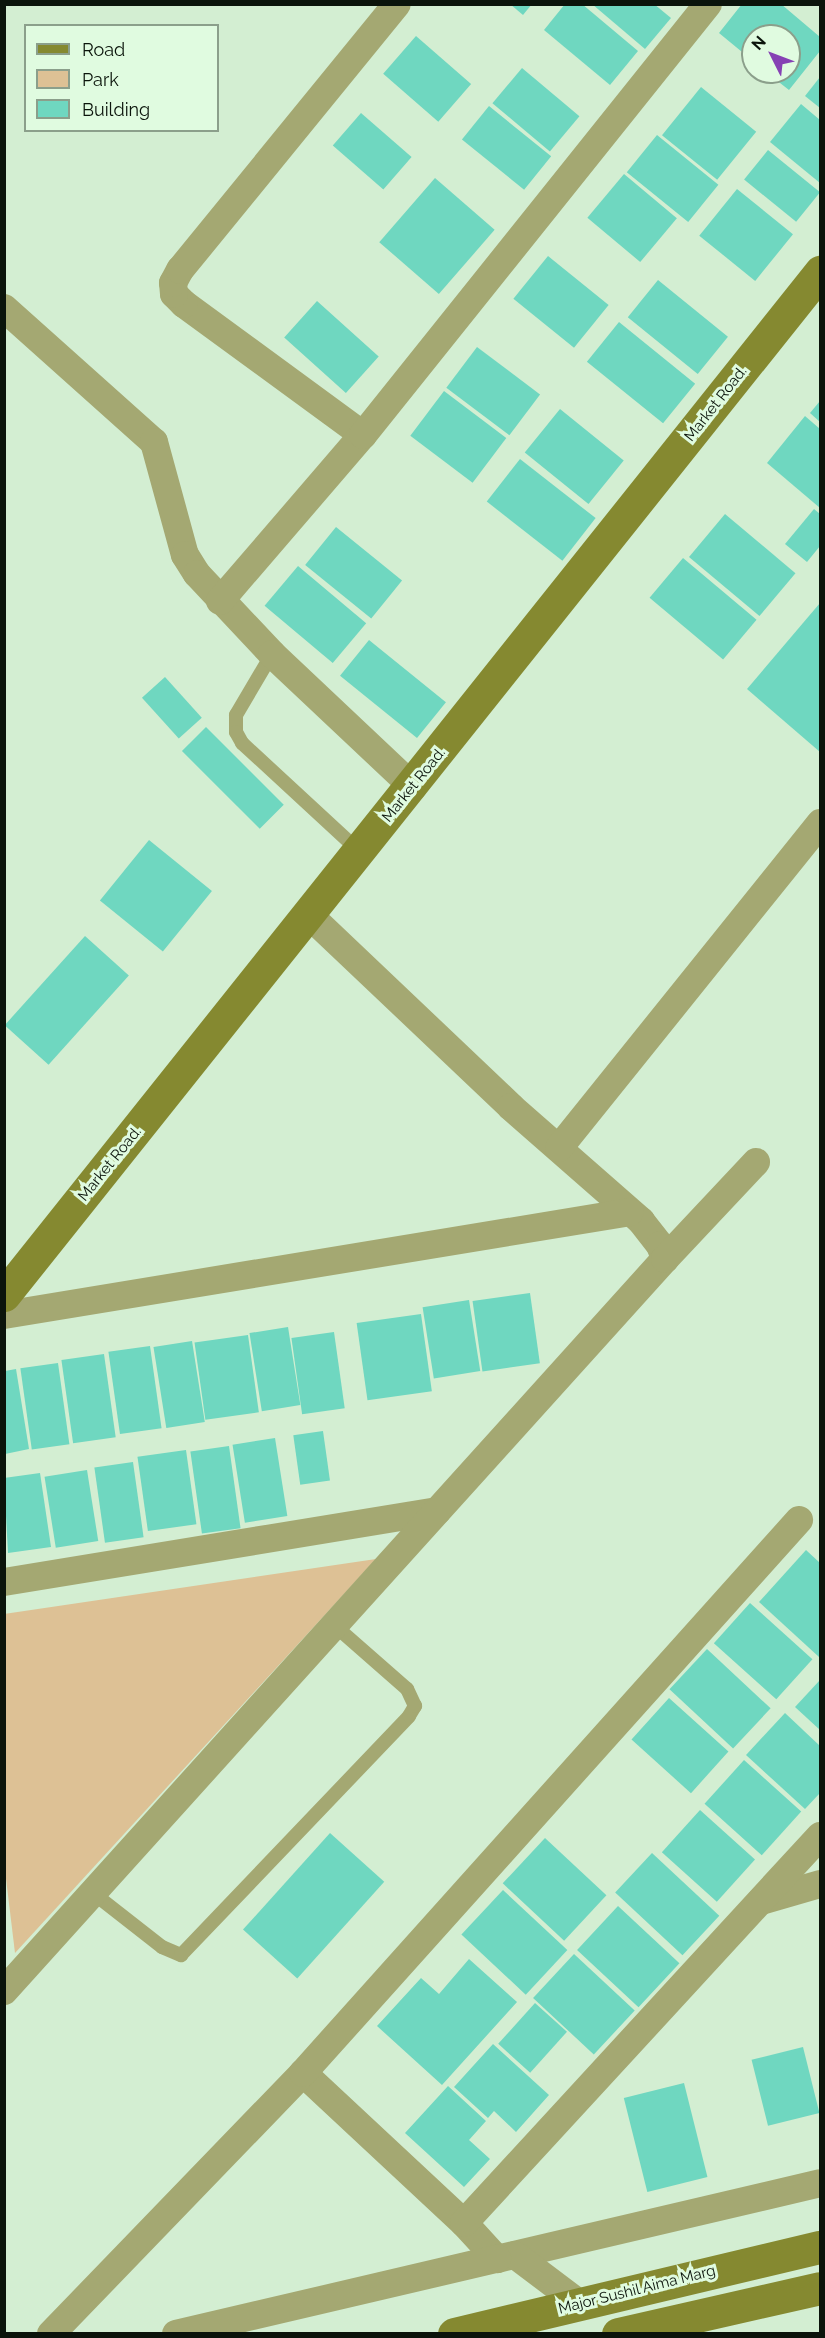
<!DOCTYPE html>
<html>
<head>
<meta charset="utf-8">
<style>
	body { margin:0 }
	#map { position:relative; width:825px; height:2338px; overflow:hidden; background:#d3eed2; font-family:Raleway,sans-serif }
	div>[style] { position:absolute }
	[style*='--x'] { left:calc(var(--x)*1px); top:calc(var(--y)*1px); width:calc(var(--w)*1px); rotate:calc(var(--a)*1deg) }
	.green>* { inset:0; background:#ddc195 }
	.building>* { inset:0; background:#6fd7c0; transform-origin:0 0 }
	.lane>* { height:14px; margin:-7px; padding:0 7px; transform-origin:7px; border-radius:7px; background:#a4a872 }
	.street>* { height:28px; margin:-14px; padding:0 14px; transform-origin:14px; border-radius:14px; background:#a4a872 }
	.secondary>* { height:33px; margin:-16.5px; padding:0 16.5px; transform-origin:16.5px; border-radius:16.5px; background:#858930 }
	span { translate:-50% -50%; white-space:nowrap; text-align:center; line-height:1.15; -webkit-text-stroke:6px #e0fbe0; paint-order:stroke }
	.street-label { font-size:15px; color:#0b140b }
	.frame { position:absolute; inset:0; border:6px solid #0b140b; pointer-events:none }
	.legend { position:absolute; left:24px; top:24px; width:195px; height:108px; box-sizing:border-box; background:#e0fbe0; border:2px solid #8b9f8b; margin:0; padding:8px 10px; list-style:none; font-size:18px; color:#0b140b }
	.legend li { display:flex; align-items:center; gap:12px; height:30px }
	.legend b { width:30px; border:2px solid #8b9f8b }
	.north { position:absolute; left:741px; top:24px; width:60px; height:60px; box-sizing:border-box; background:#e0fbe0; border:2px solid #8b9f8b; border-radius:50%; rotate:312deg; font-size:16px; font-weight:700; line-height:24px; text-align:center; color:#0b140b }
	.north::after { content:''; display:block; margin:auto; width:21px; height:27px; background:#8641b4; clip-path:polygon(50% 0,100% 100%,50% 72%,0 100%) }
</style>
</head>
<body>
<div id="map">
	<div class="green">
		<div style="clip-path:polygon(376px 1559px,15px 1953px,4px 1862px,4px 1614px)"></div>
	</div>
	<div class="building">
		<div style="clip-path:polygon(510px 4px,532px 4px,523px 15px)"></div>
		<div style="clip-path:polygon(565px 4px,582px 4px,638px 51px,610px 85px,544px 30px)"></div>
		<div style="clip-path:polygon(592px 4px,654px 4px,671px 18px,645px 49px)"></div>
		<div style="clip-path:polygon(742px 4px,781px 4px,820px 37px,820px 51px,789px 90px,766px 72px,789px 72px,789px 36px,753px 36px,753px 61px,719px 33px)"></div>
		<div style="left:416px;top:36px;width:73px;height:50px;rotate:41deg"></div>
		<div style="left:522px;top:68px;width:75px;height:46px;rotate:40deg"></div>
		<div style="clip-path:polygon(820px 77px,820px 108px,805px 96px)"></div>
		<div style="left:701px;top:87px;width:71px;height:62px;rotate:39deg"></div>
		<div style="clip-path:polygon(801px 104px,820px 120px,820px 183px,770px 142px)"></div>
		<div style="left:489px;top:106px;width:80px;height:43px;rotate:39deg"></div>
		<div style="left:361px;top:113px;width:67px;height:43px;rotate:41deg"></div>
		<div style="left:657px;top:135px;width:79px;height:48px;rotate:39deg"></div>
		<div style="left:768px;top:150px;width:67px;height:38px;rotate:39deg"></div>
		<div style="left:624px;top:174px;width:69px;height:57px;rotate:40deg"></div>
		<div style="left:435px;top:178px;width:79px;height:85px;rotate:41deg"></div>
		<div style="left:737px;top:189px;width:72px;height:60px;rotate:39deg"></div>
		<div style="left:548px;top:256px;width:78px;height:55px;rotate:39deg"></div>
		<div style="left:658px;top:280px;width:90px;height:48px;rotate:39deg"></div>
		<div style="left:317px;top:301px;width:83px;height:49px;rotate:42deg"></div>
		<div style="left:619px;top:322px;width:98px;height:51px;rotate:39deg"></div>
		<div style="left:477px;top:347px;width:79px;height:51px;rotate:37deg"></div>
		<div style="left:444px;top:391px;width:78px;height:56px;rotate:37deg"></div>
		<div style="clip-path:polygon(820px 401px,820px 422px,810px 413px)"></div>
		<div style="left:560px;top:409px;width:82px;height:56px;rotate:39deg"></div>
		<div style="clip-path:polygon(805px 416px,820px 429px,820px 508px,767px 463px)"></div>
		<div style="left:520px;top:459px;width:96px;height:54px;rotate:38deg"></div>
		<div style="clip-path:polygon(814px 509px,820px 514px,820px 546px,807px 562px,785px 544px)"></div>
		<div style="left:725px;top:514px;width:92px;height:56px;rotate:40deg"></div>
		<div style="left:336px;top:527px;width:85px;height:49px;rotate:39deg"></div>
		<div style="left:683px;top:558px;width:96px;height:52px;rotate:40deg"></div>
		<div style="left:298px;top:566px;width:89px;height:52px;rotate:40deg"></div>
		<div style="clip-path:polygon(820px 603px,820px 752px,747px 689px)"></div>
		<div style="left:369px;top:640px;width:99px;height:46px;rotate:39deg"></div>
		<div style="left:165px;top:677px;width:55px;height:31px;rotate:48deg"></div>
		<div style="left:206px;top:727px;width:110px;height:34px;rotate:45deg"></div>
		<div style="left:149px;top:840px;width:81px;height:78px;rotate:39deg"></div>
		<div style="left:85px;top:936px;width:59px;height:120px;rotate:42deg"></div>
		<div style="left:530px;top:1293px;width:71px;height:58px;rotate:82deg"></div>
		<div style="left:469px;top:1300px;width:72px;height:47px;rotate:81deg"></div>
		<div style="left:421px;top:1314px;width:78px;height:65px;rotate:82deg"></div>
		<div style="left:288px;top:1327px;width:79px;height:39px;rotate:81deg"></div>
		<div style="left:334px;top:1332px;width:77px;height:43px;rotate:82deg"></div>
		<div style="left:248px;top:1335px;width:78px;height:54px;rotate:82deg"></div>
		<div style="left:192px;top:1341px;width:82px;height:39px;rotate:81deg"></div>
		<div style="left:150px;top:1346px;width:83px;height:42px;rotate:82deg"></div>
		<div style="left:104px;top:1354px;width:84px;height:43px;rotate:82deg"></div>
		<div style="left:58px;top:1363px;width:82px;height:38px;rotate:82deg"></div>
		<div style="clip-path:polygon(16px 1369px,29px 1449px,5px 1454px,5px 1371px)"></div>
		<div style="left:323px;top:1431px;width:50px;height:30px;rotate:82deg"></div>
		<div style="left:275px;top:1438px;width:79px;height:43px;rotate:81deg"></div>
		<div style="left:229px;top:1446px;width:83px;height:39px;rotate:82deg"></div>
		<div style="left:186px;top:1450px;width:75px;height:49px;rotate:82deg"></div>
		<div style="left:133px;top:1462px;width:76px;height:39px;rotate:82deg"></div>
		<div style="left:87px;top:1470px;width:72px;height:43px;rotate:81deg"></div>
		<div style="clip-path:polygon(40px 1473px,51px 1547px,8px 1553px,4px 1478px)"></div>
		<div style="clip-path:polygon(806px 1550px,820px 1563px,819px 1657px,759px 1602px)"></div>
		<div style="left:750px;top:1603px;width:84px;height:54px;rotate:42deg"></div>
		<div style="left:707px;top:1649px;width:87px;height:55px;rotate:43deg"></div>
		<div style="clip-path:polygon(820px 1680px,820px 1730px,795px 1707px)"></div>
		<div style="left:669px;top:1698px;width:80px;height:56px;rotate:42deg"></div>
		<div style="clip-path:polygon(785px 1713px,820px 1746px,820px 1793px,805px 1809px,746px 1755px)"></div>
		<div style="left:744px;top:1760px;width:77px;height:59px;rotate:42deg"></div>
		<div style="left:700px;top:1810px;width:74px;height:57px;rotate:42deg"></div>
		<div style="left:330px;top:1833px;width:73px;height:130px;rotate:42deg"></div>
		<div style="left:545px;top:1838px;width:84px;height:62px;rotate:43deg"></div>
		<div style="left:652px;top:1853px;width:92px;height:54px;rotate:43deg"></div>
		<div style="left:503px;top:1890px;width:88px;height:61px;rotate:43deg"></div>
		<div style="left:618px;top:1906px;width:84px;height:60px;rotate:43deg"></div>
		<div style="left:574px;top:1954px;width:83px;height:60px;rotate:43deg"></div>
		<div style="clip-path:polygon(469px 1959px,517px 2002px,442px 2085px,377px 2026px,421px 1978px,439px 1994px)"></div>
		<div style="left:535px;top:2003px;width:43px;height:55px;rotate:42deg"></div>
		<div style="clip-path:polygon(493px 2044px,549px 2095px,516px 2132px,494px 2111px,488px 2118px,454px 2087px)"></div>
		<div style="left:803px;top:2047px;width:68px;height:53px;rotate:76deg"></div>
		<div style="left:684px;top:2083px;width:97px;height:62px;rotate:76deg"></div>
		<div style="clip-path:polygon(448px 2086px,486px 2121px,469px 2140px,490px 2159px,464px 2187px,405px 2133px)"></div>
	</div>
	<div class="lane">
		<div style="--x:272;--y:654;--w:71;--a:120.5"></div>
		<div style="--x:236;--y:715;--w:17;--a:90"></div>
		<div style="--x:236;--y:732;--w:13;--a:61"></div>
		<div style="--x:242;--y:743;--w:159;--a:42.7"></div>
		<div style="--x:93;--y:1893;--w:88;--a:38"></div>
		<div style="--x:162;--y:1947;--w:21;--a:23"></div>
		<div style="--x:181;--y:1955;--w:330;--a:-46.3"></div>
		<div style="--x:409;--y:1716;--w:12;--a:-59"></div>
		<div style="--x:415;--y:1706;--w:19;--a:-115"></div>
		<div style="--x:407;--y:1689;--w:97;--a:-138.8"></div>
	</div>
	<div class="street">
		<div style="--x:4;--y:308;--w:201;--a:41.8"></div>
		<div style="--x:154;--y:442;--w:117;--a:74.7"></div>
		<div style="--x:185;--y:555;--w:22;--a:58"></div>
		<div style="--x:197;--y:574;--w:110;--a:46.8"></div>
		<div style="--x:272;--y:654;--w:194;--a:43.3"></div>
		<div style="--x:363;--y:435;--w:222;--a:-143.8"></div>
		<div style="--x:184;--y:304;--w:14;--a:-135"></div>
		<div style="--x:174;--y:294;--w:11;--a:-95"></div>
		<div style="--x:173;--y:283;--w:15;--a:-62"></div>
		<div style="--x:180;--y:270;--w:343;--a:-50.8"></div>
		<div style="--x:220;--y:601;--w:219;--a:-49.3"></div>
		<div style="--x:363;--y:435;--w:552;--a:-51.32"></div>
		<div style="--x:309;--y:915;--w:279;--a:43.5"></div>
		<div style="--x:511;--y:1107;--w:173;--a:41.2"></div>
		<div style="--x:641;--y:1221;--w:31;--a:52"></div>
		<div style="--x:660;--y:1245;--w:15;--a:70"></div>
		<div style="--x:559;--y:1148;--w:417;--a:-51.2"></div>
		<div style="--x:4;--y:1315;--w:634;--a:-9.34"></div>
		<div style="--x:4;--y:1582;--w:439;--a:-9.3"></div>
		<div style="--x:761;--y:1901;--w:61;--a:-16.1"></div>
		<div style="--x:4;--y:1991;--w:986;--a:-47.92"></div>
		<div style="--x:665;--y:1259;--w:133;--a:-46.8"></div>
		<div style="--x:303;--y:2073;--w:220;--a:43"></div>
		<div style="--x:464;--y:2223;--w:49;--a:47.5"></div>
		<div style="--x:497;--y:2259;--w:332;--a:-13.2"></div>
		<div style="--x:464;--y:2223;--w:526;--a:-47.39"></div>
		<div style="--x:515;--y:2255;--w:81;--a:37"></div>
		<div style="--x:51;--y:2334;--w:363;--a:-46"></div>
		<div style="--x:303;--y:2073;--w:743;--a:-48.11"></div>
		<div style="--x:176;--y:2334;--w:330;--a:-13.2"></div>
	</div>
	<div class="secondary">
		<div style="--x:4;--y:1295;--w:1309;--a:-51.42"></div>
		<div style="--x:454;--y:2334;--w:376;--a:-13.4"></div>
		<div style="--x:618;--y:2334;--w:207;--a:-12.8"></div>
	</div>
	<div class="street-label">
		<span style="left:716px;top:404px;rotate:-52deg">Market Road.</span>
		<span style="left:414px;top:785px;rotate:-51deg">Market Road.</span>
		<span style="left:110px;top:1164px;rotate:-51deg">Market Road.</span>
		<span style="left:637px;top:2290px;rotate:-14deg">Major Sushil Aima Marg</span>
	</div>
	<div class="frame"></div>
	<ul class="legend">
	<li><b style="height:8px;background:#858930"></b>Road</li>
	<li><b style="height:16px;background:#ddc195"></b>Park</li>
	<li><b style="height:16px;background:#6fd7c0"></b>Building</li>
	</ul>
	<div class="north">N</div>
</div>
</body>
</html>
